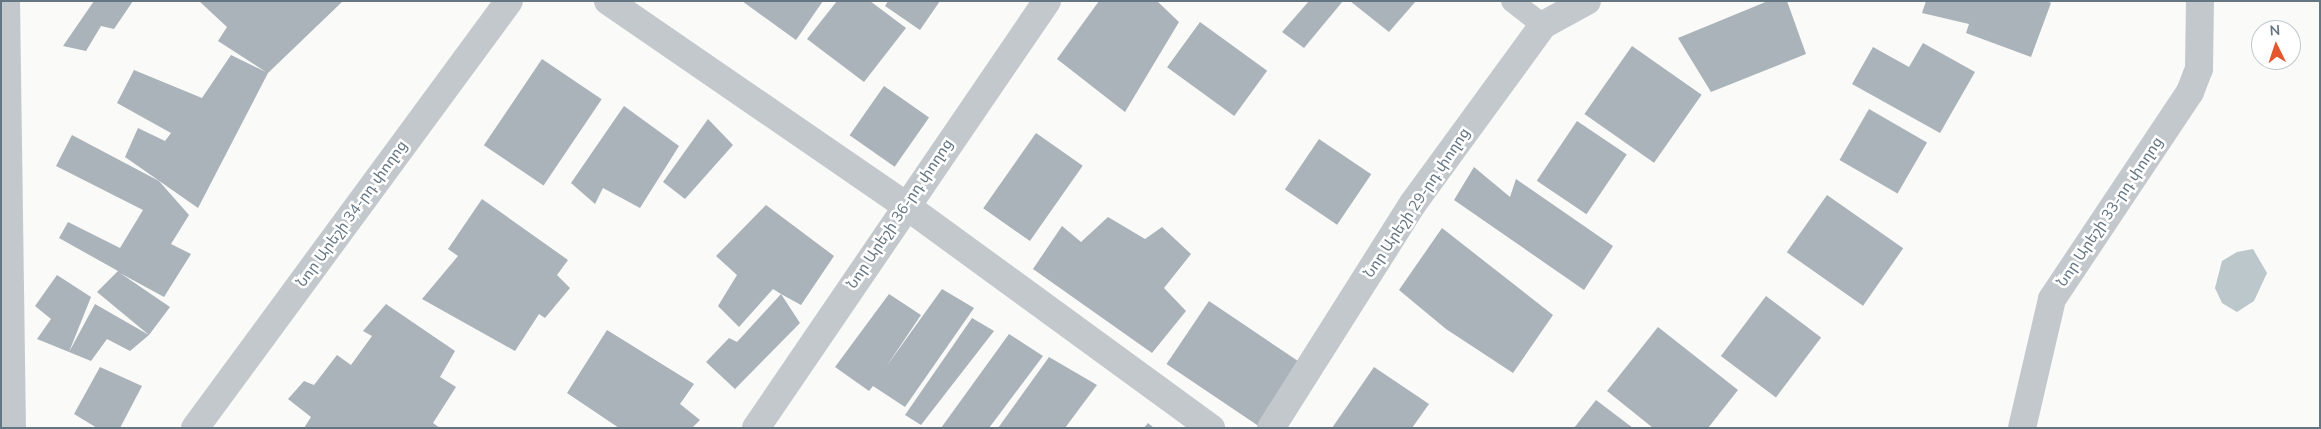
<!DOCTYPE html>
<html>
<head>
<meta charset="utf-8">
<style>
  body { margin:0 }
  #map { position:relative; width:2321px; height:429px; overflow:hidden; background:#fafaf8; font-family:"Nunito Sans","Noto Sans Armenian",sans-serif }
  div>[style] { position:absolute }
  .water>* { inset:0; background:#bbc7cb }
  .building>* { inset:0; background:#aab3b9; transform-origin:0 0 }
  .service>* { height:22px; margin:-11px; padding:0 11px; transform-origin:11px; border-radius:11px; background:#c3c8cc }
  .minor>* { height:28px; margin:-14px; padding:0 14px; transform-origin:14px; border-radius:14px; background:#c3c8cc }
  span { translate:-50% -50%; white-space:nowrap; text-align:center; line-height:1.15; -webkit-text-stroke:5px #fff; paint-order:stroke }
  .street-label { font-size:15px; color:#657683 }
  .frame { position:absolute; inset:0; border:2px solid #657683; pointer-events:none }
  .north { position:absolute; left:2251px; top:20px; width:50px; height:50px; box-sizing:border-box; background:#fff; border:1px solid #c1c8cd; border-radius:50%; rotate:356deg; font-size:14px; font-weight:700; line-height:20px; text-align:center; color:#657683 }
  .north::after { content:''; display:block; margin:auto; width:18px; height:22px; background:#e4572e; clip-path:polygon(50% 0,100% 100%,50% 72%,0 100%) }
</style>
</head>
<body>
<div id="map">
  <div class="water">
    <i style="clip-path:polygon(2253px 249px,2267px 273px,2254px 301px,2237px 312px,2222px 303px,2215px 288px,2222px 261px,2237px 252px)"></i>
  </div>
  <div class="building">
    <i style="clip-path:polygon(94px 1px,133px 1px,114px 29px,101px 26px,86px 51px,63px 46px)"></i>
    <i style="clip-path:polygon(199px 1px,343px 1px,268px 73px,198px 208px,125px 157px,138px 128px,165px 141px,171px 133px,117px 103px,134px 70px,202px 98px,231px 55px,266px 72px,218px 41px,227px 27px)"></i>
    <i style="clip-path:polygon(742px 1px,823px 1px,796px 40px)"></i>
    <i style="clip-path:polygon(837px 1px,870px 1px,906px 28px,864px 82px,807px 39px)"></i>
    <i style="clip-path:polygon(888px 1px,940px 1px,920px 30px,885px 6px)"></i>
    <i style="clip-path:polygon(1099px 1px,1157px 1px,1179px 22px,1125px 112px,1057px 59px)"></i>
    <i style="clip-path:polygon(1309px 1px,1343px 1px,1304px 48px,1282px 32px)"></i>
    <i style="clip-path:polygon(1350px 1px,1416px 1px,1389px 32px)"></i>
    <i style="clip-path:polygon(1768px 1px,1787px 1px,1806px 54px,1711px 92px,1678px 38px)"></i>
    <i style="clip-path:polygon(1926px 1px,2047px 1px,2051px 3px,2031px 57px,1966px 33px,1969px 24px,1922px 13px)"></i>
    <i style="left:1200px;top:22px;width:83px;height:56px;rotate:36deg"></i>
    <i style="clip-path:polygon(1923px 43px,1975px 72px,1940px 133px,1852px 84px,1873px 47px,1909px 67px)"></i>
    <i style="left:1632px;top:46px;width:85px;height:83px;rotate:35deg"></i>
    <i style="left:542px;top:59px;width:72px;height:104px;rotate:34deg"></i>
    <i style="left:884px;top:86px;width:55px;height:60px;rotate:35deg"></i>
    <i style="clip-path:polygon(624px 106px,679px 146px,640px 208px,603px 188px,595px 204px,571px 183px)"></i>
    <i style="left:1869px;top:109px;width:67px;height:59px;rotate:30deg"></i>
    <i style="clip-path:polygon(708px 119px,733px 145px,685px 199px,663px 182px)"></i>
    <i style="left:1577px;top:121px;width:60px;height:72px;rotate:34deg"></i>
    <i style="left:1036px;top:133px;width:57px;height:92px;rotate:35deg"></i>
    <i style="clip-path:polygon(72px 135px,159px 181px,189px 215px,171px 244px,191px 254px,164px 297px,120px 273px,170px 307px,149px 335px,130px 351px,107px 339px,91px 361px,69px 352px,37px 339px,51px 319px,35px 306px,57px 275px,91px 297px,69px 352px,95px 304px,149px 335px,97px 292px,118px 271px,59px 238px,68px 222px,120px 248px,143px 210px,56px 166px)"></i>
    <i style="left:1319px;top:139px;width:63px;height:61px;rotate:34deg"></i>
    <i style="clip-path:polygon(1474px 167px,1510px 197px,1516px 179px,1613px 246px,1584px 290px,1454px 200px)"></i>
    <i style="left:1827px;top:195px;width:93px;height:70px;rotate:35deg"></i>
    <i style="clip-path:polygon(482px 199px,568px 260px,557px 275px,570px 288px,545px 318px,539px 314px,515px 351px,422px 299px,458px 256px,448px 249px)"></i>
    <i style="clip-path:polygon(766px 205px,834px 256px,801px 305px,781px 294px,800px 323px,735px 389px,706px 362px,729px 338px,737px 342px,781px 294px,773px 289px,739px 327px,718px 306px,737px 275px,716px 256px)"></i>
    <i style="clip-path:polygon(1108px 217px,1145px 239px,1162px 227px,1191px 254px,1164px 288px,1186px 311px,1152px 353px,1033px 269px,1062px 226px,1081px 242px)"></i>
    <i style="clip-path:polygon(1442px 228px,1553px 315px,1513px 373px,1446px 329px,1399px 290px)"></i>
    <i style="clip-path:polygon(942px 289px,974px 308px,905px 407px,873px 386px,869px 391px,835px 367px,889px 294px,921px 315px,886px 367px)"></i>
    <i style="left:1766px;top:296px;width:69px;height:75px;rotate:37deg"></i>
    <i style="left:1209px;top:301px;width:111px;height:76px;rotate:34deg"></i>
    <i style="clip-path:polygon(386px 304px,455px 351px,440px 377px,456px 387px,433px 423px,440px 428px,304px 428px,311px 417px,288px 399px,304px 381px,314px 385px,337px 355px,351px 365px,372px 336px,363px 331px)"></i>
    <i style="clip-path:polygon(972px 318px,994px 331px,921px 425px,905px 415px)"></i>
    <i style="clip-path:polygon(1658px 327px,1738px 390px,1708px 428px,1653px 428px,1607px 391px)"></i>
    <i style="clip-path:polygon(607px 330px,694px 384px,680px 404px,700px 420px,692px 428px,619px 428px,567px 393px)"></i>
    <i style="clip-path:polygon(1009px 334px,1043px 356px,989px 428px,941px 428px)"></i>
    <i style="clip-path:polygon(1049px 357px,1097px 385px,1065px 428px,998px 428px)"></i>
    <i style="clip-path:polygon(100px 367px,142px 386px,120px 428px,97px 428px,74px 414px)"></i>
    <i style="clip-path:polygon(1374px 367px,1429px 404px,1412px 428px,1332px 428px)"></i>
    <i style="clip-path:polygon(1596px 400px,1633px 428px,1574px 428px)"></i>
    <i style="clip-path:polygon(1148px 423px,1154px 428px,1144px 428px)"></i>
  </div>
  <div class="service">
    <i style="left:1512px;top:1px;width:39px;rotate:38deg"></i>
  </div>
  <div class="minor">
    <i style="left:6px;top:1px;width:427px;rotate:89.2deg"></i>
    <i style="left:608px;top:1px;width:360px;rotate:34.5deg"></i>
    <i style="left:905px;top:205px;width:379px;rotate:36.1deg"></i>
    <i style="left:195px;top:428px;width:530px;rotate:-53.67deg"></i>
    <i style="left:756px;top:428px;width:517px;rotate:-55.73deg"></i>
    <i style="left:1271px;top:428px;width:267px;rotate:-57.7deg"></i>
    <i style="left:1414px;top:202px;width:219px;rotate:-53.9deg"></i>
    <i style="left:1543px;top:25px;width:50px;rotate:-28.6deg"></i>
    <i style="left:2022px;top:428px;width:132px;rotate:-76.9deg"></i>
    <i style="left:2052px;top:299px;width:249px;rotate:-56.3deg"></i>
    <i style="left:2190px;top:92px;width:25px;rotate:-69deg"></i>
    <i style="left:2199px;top:69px;width:68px;rotate:-89.2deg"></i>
  </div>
  <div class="street-label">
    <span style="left:1417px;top:203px;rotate:-56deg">Նոր Արեշի 29-րդ փողոց</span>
    <span style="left:2110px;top:212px;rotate:-56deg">Նոր Արեշի 33-րդ փողոց</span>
    <span style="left:352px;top:214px;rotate:-54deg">Նոր Արեշի 34-րդ փողոց</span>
    <span style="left:900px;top:214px;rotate:-56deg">Նոր Արեշի 36-րդ փողոց</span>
  </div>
  <div class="frame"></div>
  <div class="north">N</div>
</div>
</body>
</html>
